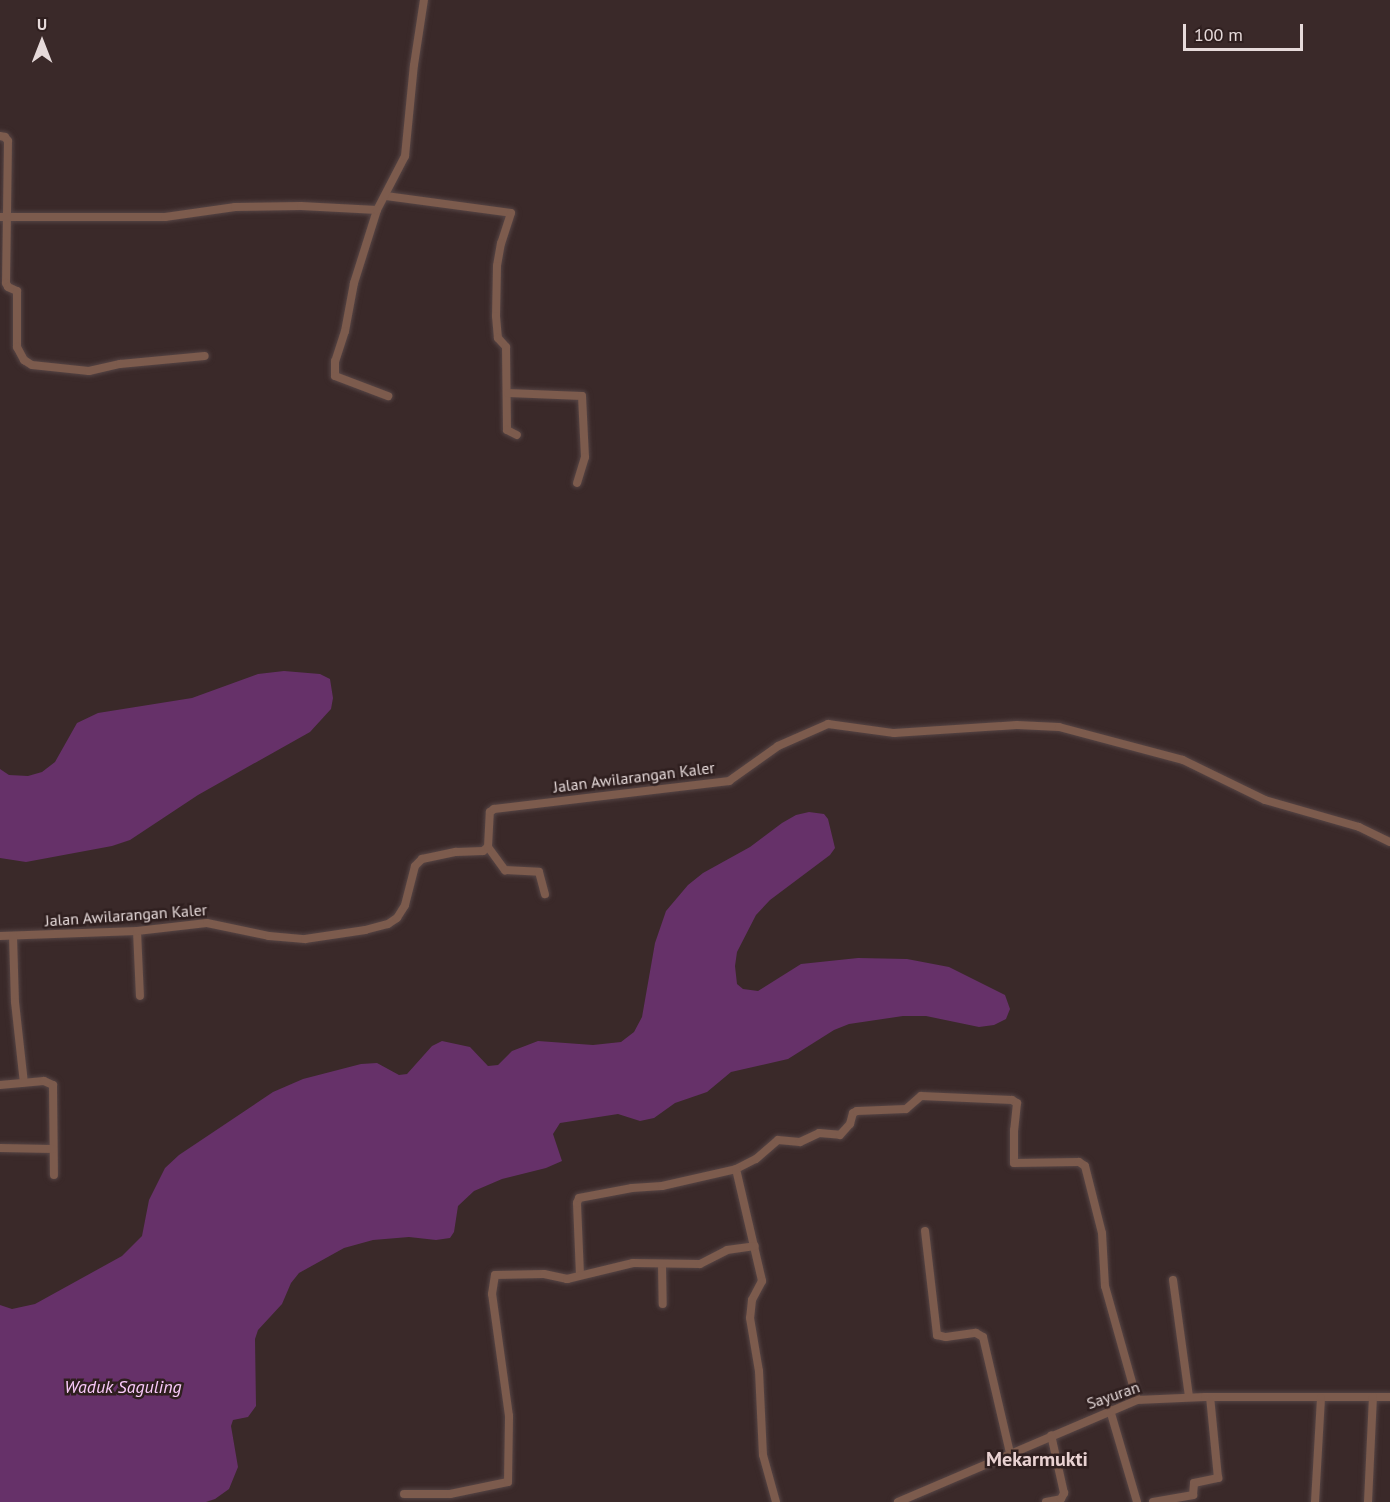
<!DOCTYPE html>
<html>
<head>
<meta charset="utf-8">
<style>
  body { margin:0 }
  #map { position:relative; width:1390px; height:1502px; overflow:hidden; background:#3a2929; font-family:"PT Sans",sans-serif }
  div>[style] { position:absolute }
  .water>* { inset:0; background:#663169 }
  .roads { filter:drop-shadow(0 0 2px #564545) drop-shadow(0 0 2px #564545) }
  .minor>* { height:8px; margin:-4px; padding:0 4px; transform-origin:4px; border-radius:4px; background:#7c5b4d }
  span { translate:-50% -50%; white-space:nowrap; text-align:center; line-height:1.15; -webkit-text-stroke:5px #2f1f1f; paint-order:stroke }
  .street-label { font-size:16px; color:#e6dada }
  .water-label { font-size:18px; color:#facafa; font-style:italic }
  .quarter-label { font-size:20px; color:#e9d2d2; font-weight:700 }
  .north { position:absolute; left:12px; top:12px; width:60px; height:60px; -webkit-text-stroke:4px #2f1f1f; paint-order:stroke; rotate:0deg; font-size:16px; font-weight:700; line-height:24px; text-align:center; color:#e6dada }
  .north::after { content:''; display:block; margin:auto; width:21px; height:27px; background:#e6dada; clip-path:polygon(50% 0,100% 100%,50% 72%,0 100%) }
  .scale { position:absolute; left:1183px; top:24px; width:120px; height:27px; box-sizing:border-box; border:3px solid #e6dada; border-top:0; padding-left:8px; font-size:18px; line-height:21px; white-space:nowrap; color:#e6dada; -webkit-text-stroke:4px #2f1f1f; paint-order:stroke }
</style>
</head>
<body>
<div id="map">
  <div class="water">
    <i style="clip-path:polygon(284px 671px,320px 674px,330px 679px,333px 698px,331px 709px,310px 732px,198px 795px,130px 840px,112px 846px,26px 862px,0 858px,0 769px,9px 775px,28px 776px,42px 772px,55px 762px,77px 723px,98px 713px,192px 698px,258px 674px)"></i>
    <i style="clip-path:polygon(809px 812px,824px 814px,828px 819px,835px 848px,830px 855px,770px 900px,756px 915px,737px 952px,735px 966px,737px 984px,743px 989px,758px 991px,801px 964px,858px 958px,907px 959px,949px 967px,1005px 995px,1010px 1009px,1006px 1019px,994px 1025px,979px 1027px,926px 1016px,903px 1016px,849px 1024px,834px 1030px,788px 1059px,731px 1072px,707px 1092px,675px 1103px,654px 1118px,640px 1121px,618px 1114px,560px 1123px,553px 1134px,562px 1161px,546px 1168px,502px 1179px,474px 1191px,458px 1206px,454px 1232px,450px 1238px,436px 1240px,409px 1237px,373px 1240px,344px 1248px,299px 1273px,291px 1283px,282px 1304px,258px 1330px,255px 1339px,256px 1406px,248px 1417px,233px 1420px,231px 1426px,238px 1467px,229px 1489px,215px 1499px,206px 1502px,0 1502px,0 1305px,12px 1309px,35px 1304px,122px 1256px,142px 1236px,149px 1200px,165px 1168px,179px 1155px,273px 1092px,303px 1079px,361px 1064px,377px 1063px,399px 1075px,407px 1074px,432px 1046px,442px 1041px,470px 1047px,488px 1066px,498px 1065px,512px 1051px,538px 1041px,593px 1045px,621px 1042px,634px 1032px,642px 1017px,655px 943px,666px 911px,688px 885px,703px 873px,750px 847px,782px 823px,796px 815px)"></i>
  </div>
  <div class="roads">
    <div class="minor">
      <i style="left:0;top:136px;width:5px;rotate:11deg"></i>
      <i style="left:5px;top:137px;width:5px;rotate:53deg"></i>
      <i style="left:8px;top:141px;width:142px;rotate:90.8deg"></i>
      <i style="left:6px;top:283px;width:4px;rotate:63deg"></i>
      <i style="left:8px;top:287px;width:10px;rotate:24deg"></i>
      <i style="left:17px;top:291px;width:56px;rotate:90deg"></i>
      <i style="left:17px;top:347px;width:15px;rotate:62deg"></i>
      <i style="left:24px;top:360px;width:9px;rotate:32deg"></i>
      <i style="left:32px;top:365px;width:57px;rotate:6deg"></i>
      <i style="left:89px;top:371px;width:32px;rotate:-13deg"></i>
      <i style="left:120px;top:364px;width:85px;rotate:-5.4deg"></i>
      <i style="left:386px;top:196px;width:126px;rotate:7.7deg"></i>
      <i style="left:511px;top:213px;width:32px;rotate:108deg"></i>
      <i style="left:501px;top:243px;width:23px;rotate:100deg"></i>
      <i style="left:497px;top:266px;width:50px;rotate:91.1deg"></i>
      <i style="left:496px;top:316px;width:22px;rotate:85deg"></i>
      <i style="left:498px;top:338px;width:12px;rotate:48deg"></i>
      <i style="left:506px;top:347px;width:83px;rotate:89.3deg"></i>
      <i style="left:507px;top:430px;width:11px;rotate:27deg"></i>
      <i style="left:377px;top:210px;width:77px;rotate:107.5deg"></i>
      <i style="left:354px;top:283px;width:49px;rotate:100.6deg"></i>
      <i style="left:345px;top:331px;width:32px;rotate:108deg"></i>
      <i style="left:335px;top:361px;width:15px;rotate:90deg"></i>
      <i style="left:335px;top:376px;width:57px;rotate:20.7deg"></i>
      <i style="left:0;top:217px;width:165px"></i>
      <i style="left:165px;top:217px;width:71px;rotate:-8.1deg"></i>
      <i style="left:235px;top:207px;width:66px;rotate:-0.9deg"></i>
      <i style="left:301px;top:206px;width:76px;rotate:3deg"></i>
      <i style="left:377px;top:210px;width:61px;rotate:-62.6deg"></i>
      <i style="left:405px;top:156px;width:91px;rotate:-84.4deg"></i>
      <i style="left:414px;top:65px;width:66px;rotate:-81.3deg"></i>
      <i style="left:508px;top:393px;width:74px;rotate:2.3deg"></i>
      <i style="left:582px;top:396px;width:61px;rotate:87.2deg"></i>
      <i style="left:585px;top:457px;width:27px;rotate:107deg"></i>
      <i style="left:488px;top:847px;width:29px;rotate:54deg"></i>
      <i style="left:505px;top:870px;width:34px;rotate:3deg"></i>
      <i style="left:539px;top:872px;width:23px;rotate:75deg"></i>
      <i style="left:137px;top:931px;width:65px;rotate:87.4deg"></i>
      <i style="left:0;top:936px;width:137px;rotate:-2.1deg"></i>
      <i style="left:137px;top:931px;width:70px;rotate:-6.5deg"></i>
      <i style="left:207px;top:923px;width:63px;rotate:11.8deg"></i>
      <i style="left:269px;top:936px;width:36px;rotate:5deg"></i>
      <i style="left:305px;top:939px;width:61px;rotate:-8.5deg"></i>
      <i style="left:365px;top:930px;width:24px;rotate:-15deg"></i>
      <i style="left:388px;top:924px;width:11px;rotate:-34deg"></i>
      <i style="left:397px;top:918px;width:15px;rotate:-58deg"></i>
      <i style="left:405px;top:905px;width:40px;rotate:-75.6deg"></i>
      <i style="left:415px;top:866px;width:10px;rotate:-45deg"></i>
      <i style="left:422px;top:859px;width:35px;rotate:-12deg"></i>
      <i style="left:456px;top:852px;width:27px;rotate:-2deg"></i>
      <i style="left:483px;top:851px;width:6px;rotate:-39deg"></i>
      <i style="left:488px;top:847px;width:35px;rotate:-87deg"></i>
      <i style="left:490px;top:812px;width:5px;rotate:-37deg"></i>
      <i style="left:494px;top:809px;width:237px;rotate:-6.8deg"></i>
      <i style="left:729px;top:781px;width:60px;rotate:-35.5deg"></i>
      <i style="left:778px;top:746px;width:55px;rotate:-23.7deg"></i>
      <i style="left:828px;top:724px;width:67px;rotate:7.8deg"></i>
      <i style="left:894px;top:733px;width:123px;rotate:-3.7deg"></i>
      <i style="left:1017px;top:725px;width:42px;rotate:2.7deg"></i>
      <i style="left:1059px;top:727px;width:128px;rotate:14.9deg"></i>
      <i style="left:1183px;top:760px;width:91px;rotate:26deg"></i>
      <i style="left:1265px;top:800px;width:98px;rotate:16deg"></i>
      <i style="left:1359px;top:827px;width:34px;rotate:26deg"></i>
      <i style="left:13px;top:936px;width:66px;rotate:88.3deg"></i>
      <i style="left:15px;top:1002px;width:81px;rotate:83.7deg"></i>
      <i style="left:0;top:1085px;width:44px;rotate:-5.2deg"></i>
      <i style="left:44px;top:1081px;width:10px;rotate:24deg"></i>
      <i style="left:53px;top:1085px;width:90px;rotate:89.4deg"></i>
      <i style="left:0;top:1148px;width:53px;rotate:1.1deg"></i>
      <i style="left:736px;top:1169px;width:22px;rotate:-27deg"></i>
      <i style="left:756px;top:1159px;width:29px;rotate:-41deg"></i>
      <i style="left:778px;top:1140px;width:22px;rotate:5deg"></i>
      <i style="left:800px;top:1142px;width:21px;rotate:-25deg"></i>
      <i style="left:819px;top:1133px;width:21px;rotate:5deg"></i>
      <i style="left:840px;top:1135px;width:15px;rotate:-48deg"></i>
      <i style="left:850px;top:1124px;width:11px;rotate:-75deg"></i>
      <i style="left:853px;top:1113px;width:4px;rotate:-27deg"></i>
      <i style="left:857px;top:1111px;width:49px;rotate:-2.3deg"></i>
      <i style="left:906px;top:1109px;width:20px;rotate:-41deg"></i>
      <i style="left:921px;top:1096px;width:91px;rotate:2.5deg"></i>
      <i style="left:1012px;top:1100px;width:6px;rotate:31deg"></i>
      <i style="left:1017px;top:1103px;width:27px;rotate:96deg"></i>
      <i style="left:1014px;top:1130px;width:33px;rotate:90deg"></i>
      <i style="left:1014px;top:1163px;width:65px;rotate:-0.9deg"></i>
      <i style="left:1079px;top:1162px;width:7px;rotate:34deg"></i>
      <i style="left:1085px;top:1166px;width:69px;rotate:75.8deg"></i>
      <i style="left:1102px;top:1233px;width:53px;rotate:86.8deg"></i>
      <i style="left:1105px;top:1286px;width:118px;rotate:74.3deg"></i>
      <i style="left:925px;top:1231px;width:105px;rotate:83.4deg"></i>
      <i style="left:937px;top:1335px;width:9px;rotate:13deg"></i>
      <i style="left:946px;top:1337px;width:30px;rotate:-8deg"></i>
      <i style="left:976px;top:1333px;width:8px;rotate:30deg"></i>
      <i style="left:983px;top:1337px;width:119px;rotate:76.9deg"></i>
      <i style="left:662px;top:1265px;width:39px;rotate:89deg"></i>
      <i style="left:580px;top:1275px;width:72px;rotate:-92.4deg"></i>
      <i style="left:577px;top:1203px;width:5px;rotate:-68deg"></i>
      <i style="left:579px;top:1198px;width:54px;rotate:-10.7deg"></i>
      <i style="left:632px;top:1188px;width:30px;rotate:-4deg"></i>
      <i style="left:662px;top:1186px;width:76px;rotate:-12.9deg"></i>
      <i style="left:736px;top:1169px;width:115px;rotate:76.9deg"></i>
      <i style="left:762px;top:1281px;width:21px;rotate:118deg"></i>
      <i style="left:752px;top:1300px;width:18px;rotate:96deg"></i>
      <i style="left:750px;top:1318px;width:54px;rotate:80.4deg"></i>
      <i style="left:759px;top:1371px;width:84px;rotate:87.3deg"></i>
      <i style="left:763px;top:1455px;width:49px;rotate:74.5deg"></i>
      <i style="left:1173px;top:1280px;width:118px;rotate:82.2deg"></i>
      <i style="left:1110px;top:1410px;width:96px;rotate:73.6deg"></i>
      <i style="left:404px;top:1494px;width:46px"></i>
      <i style="left:450px;top:1494px;width:59px;rotate:-11.7deg"></i>
      <i style="left:508px;top:1482px;width:66px;rotate:-89.1deg"></i>
      <i style="left:509px;top:1416px;width:123px;rotate:-97.9deg"></i>
      <i style="left:492px;top:1294px;width:19px;rotate:-81deg"></i>
      <i style="left:495px;top:1275px;width:49px;rotate:-1.2deg"></i>
      <i style="left:544px;top:1274px;width:24px;rotate:12deg"></i>
      <i style="left:567px;top:1279px;width:68px;rotate:-13.6deg"></i>
      <i style="left:633px;top:1263px;width:67px;rotate:0.9deg"></i>
      <i style="left:700px;top:1264px;width:30px;rotate:-27deg"></i>
      <i style="left:727px;top:1250px;width:28px;rotate:-8deg"></i>
      <i style="left:898px;top:1502px;width:260px;rotate:-23.1deg"></i>
      <i style="left:1137px;top:1400px;width:68px;rotate:-2.5deg"></i>
      <i style="left:1205px;top:1397px;width:185px"></i>
      <i style="left:1046px;top:1502px;width:15px;rotate:-11deg"></i>
      <i style="left:1061px;top:1499px;width:7px;rotate:-63deg"></i>
      <i style="left:1064px;top:1493px;width:59px;rotate:-102.6deg"></i>
      <i style="left:1153px;top:1502px;width:41px;rotate:-9.9deg"></i>
      <i style="left:1193px;top:1495px;width:12px;rotate:-85deg"></i>
      <i style="left:1194px;top:1483px;width:25px;rotate:-12deg"></i>
      <i style="left:1218px;top:1478px;width:81px;rotate:-95.6deg"></i>
      <i style="left:1315px;top:1502px;width:104px;rotate:-86.7deg"></i>
      <i style="left:1368px;top:1502px;width:105px;rotate:-87.3deg"></i>
    </div>
  </div>
  <div class="street-label">
    <span style="left:634px;top:777px;rotate:-7deg">Jalan Awilarangan Kaler</span>
    <span style="left:126px;top:915px;rotate:-4deg">Jalan Awilarangan Kaler</span>
    <span style="left:1113px;top:1395px;rotate:-19deg">Sayuran</span>
  </div>
  <div class="water-label">
    <span style="left:123px;top:1387px">Waduk Saguling</span>
  </div>
  <div class="quarter-label">
    <span style="left:1037px;top:1459px">Mekarmukti</span>
  </div>
  <div class="north">U</div>
  <div class="scale">100 m</div>
</div>
</body>
</html>
